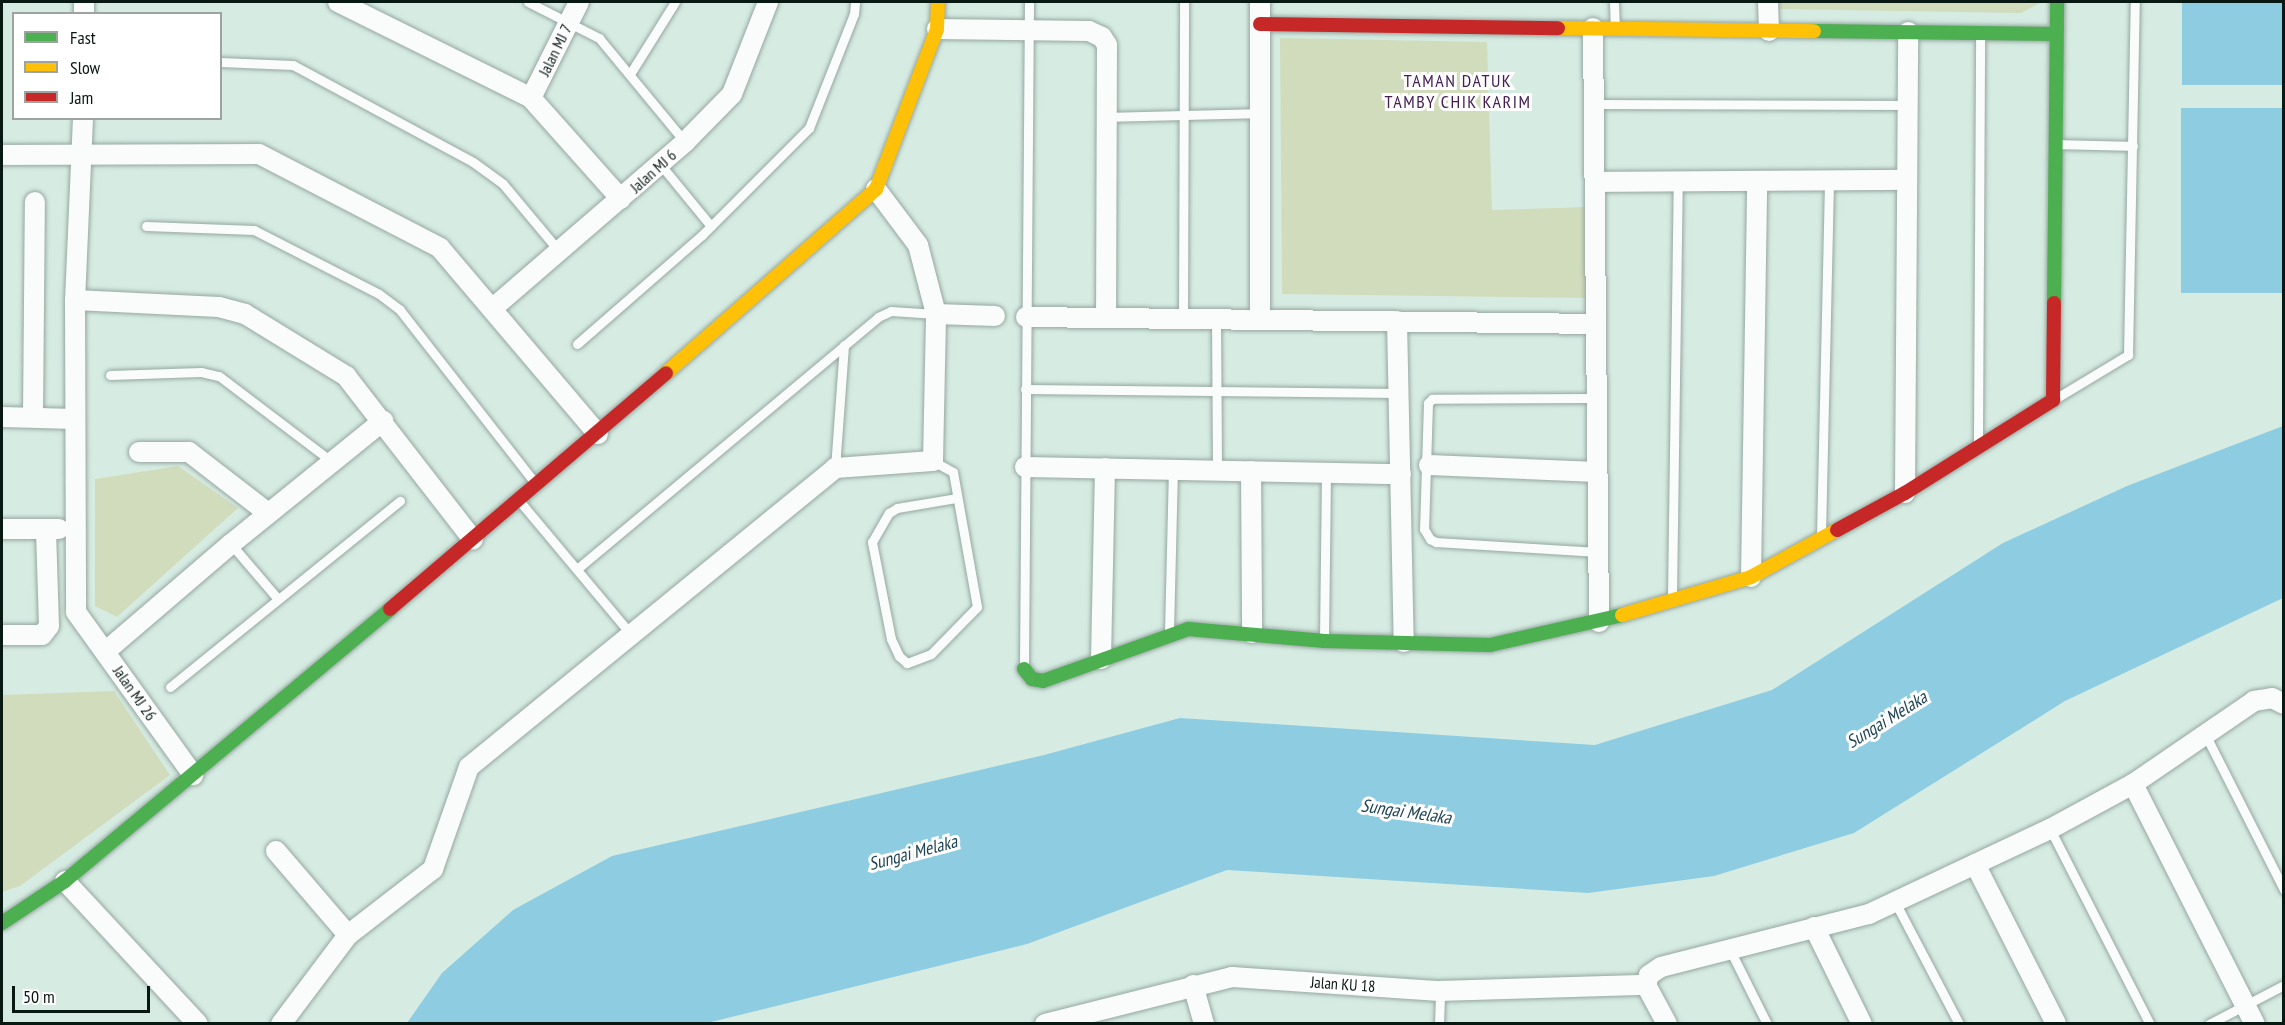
<!DOCTYPE html>
<html>
<head>
<meta charset="utf-8">
<style>
  body { margin:0 }
  #map { position:relative; width:2285px; height:1025px; overflow:hidden; background:#d6ece3; font-family:"PT Sans Narrow",sans-serif }
  div>[style] { position:absolute }
  .green>* { inset:0; background:#d1dcbc }
  .water>* { inset:0; background:#8dcce1; transform-origin:0 0 }
  .roads { filter:drop-shadow(0 0 2px #96a7a0) drop-shadow(0 0 2px #96a7a0) }
  .lane>* { height:9px; margin:-4.5px; padding:0 4.5px; transform-origin:4.5px; border-radius:4.5px; background:#f9fcfb }
  .street>* { height:20px; margin:-10px; padding:0 10px; transform-origin:10px; border-radius:10px; background:#f9fcfb }
  .fast>* { height:14px; margin:-7px; padding:0 7px; transform-origin:7px; border-radius:7px; background:#4caf50 }
  .slow>* { height:14px; margin:-7px; padding:0 7px; transform-origin:7px; border-radius:7px; background:#ffc107 }
  .jam>* { height:14px; margin:-7px; padding:0 7px; transform-origin:7px; border-radius:7px; background:#c62828 }
  span { translate:-50% -50%; white-space:nowrap; text-align:center; line-height:1.15; -webkit-text-stroke:6px #fff; paint-order:stroke }
  .street-label { font-size:16px; color:#081812 }
  .neighbourhood-label { font-size:18px; color:#441d53; letter-spacing:1.5px }
  .water-label { font-size:18px; color:#1f4453; font-style:italic }
  .frame { position:absolute; inset:0; border:3px solid #081812; pointer-events:none }
  .legend { position:absolute; left:12px; top:12px; width:210px; height:108px; box-sizing:border-box; background:#fff; border:2px solid #9ca3a0; margin:0; padding:8px 10px; list-style:none; font-size:18px; color:#081812 }
  .legend li { display:flex; align-items:center; gap:12px; height:30px }
  .legend b { width:30px; border:2px solid #9ca3a0 }
  .scale { position:absolute; left:12px; top:986px; width:138px; height:27px; box-sizing:border-box; border:3px solid #081812; border-top:0; padding-left:8px; font-size:18px; line-height:21px; white-space:nowrap; color:#081812; -webkit-text-stroke:4px #fff; paint-order:stroke }
</style>
</head>
<body>
<div id="map">
  <div class="green">
    <i style="clip-path:polygon(1780px 2px,2042px 2px,2021px 13px,1779px 9px)"></i>
    <i style="clip-path:polygon(1280px 38px,1487px 42px,1492px 210px,1587px 207px,1586px 298px,1282px 294px)"></i>
    <i style="clip-path:polygon(178px 466px,238px 508px,117px 617px,95px 606px,95px 479px)"></i>
    <i style="clip-path:polygon(114px 691px,170px 775px,20px 886px,2px 892px,2px 695px)"></i>
  </div>
  <div class="water">
    <i style="left:2182px;top:2px;width:101px;height:83px"></i>
    <i style="left:2283px;top:108px;width:185px;height:102px;rotate:90deg"></i>
    <i style="clip-path:polygon(2283px 426px,2283px 598px,2065px 701px,1854px 833px,1714px 876px,1588px 893px,1227px 870px,1027px 944px,707px 1023px,407px 1023px,442px 973px,513px 910px,612px 856px,1044px 755px,1180px 718px,1595px 745px,1772px 690px,2003px 543px,2127px 486px)"></i>
  </div>
  <div class="roads">
    <div class="lane">
      <i style="left:528px;top:2px;width:80px;rotate:26.9deg"></i>
      <i style="left:599px;top:38px;width:135px;rotate:50.4deg"></i>
      <i style="left:1614px;top:2px;width:24px;rotate:88deg"></i>
      <i style="left:220px;top:62px;width:73px;rotate:2.4deg"></i>
      <i style="left:293px;top:65px;width:204px;rotate:28.3deg"></i>
      <i style="left:473px;top:162px;width:37px;rotate:36deg"></i>
      <i style="left:503px;top:184px;width:87px;rotate:50.1deg"></i>
      <i style="left:630px;top:74px;width:85px;rotate:-58deg"></i>
      <i style="left:1594px;top:104px;width:314px;rotate:0.2deg"></i>
      <i style="left:1108px;top:117px;width:152px;rotate:-1.5deg"></i>
      <i style="left:2057px;top:144px;width:76px;rotate:1.5deg"></i>
      <i style="left:660px;top:164px;width:80px;rotate:50.6deg"></i>
      <i style="left:146px;top:226px;width:108px;rotate:2.1deg"></i>
      <i style="left:254px;top:230px;width:140px;rotate:27.1deg"></i>
      <i style="left:379px;top:294px;width:26px;rotate:37deg"></i>
      <i style="left:400px;top:310px;width:221px;rotate:52deg"></i>
      <i style="left:1183px;top:319px;width:317px;rotate:-89.8deg"></i>
      <i style="left:1216px;top:319px;width:151px;rotate:89.6deg"></i>
      <i style="left:577px;top:344px;width:166px;rotate:-41.1deg"></i>
      <i style="left:702px;top:235px;width:151px;rotate:-45deg"></i>
      <i style="left:809px;top:128px;width:123px;rotate:-68.5deg"></i>
      <i style="left:854px;top:14px;width:12px;rotate:-85deg"></i>
      <i style="left:110px;top:375px;width:91px;rotate:-1.9deg"></i>
      <i style="left:201px;top:372px;width:18px;rotate:13deg"></i>
      <i style="left:219px;top:376px;width:141px;rotate:37.2deg"></i>
      <i style="left:1025px;top:389px;width:374px;rotate:0.6deg"></i>
      <i style="left:2058px;top:397px;width:82px;rotate:-31deg"></i>
      <i style="left:2128px;top:355px;width:353px;rotate:-88.9deg"></i>
      <i style="left:1596px;top:398px;width:164px;rotate:179.7deg"></i>
      <i style="left:1432px;top:399px;width:6px;rotate:135deg"></i>
      <i style="left:1428px;top:403px;width:126px;rotate:91.8deg"></i>
      <i style="left:1424px;top:529px;width:12px;rotate:59deg"></i>
      <i style="left:1430px;top:539px;width:7px;rotate:27deg"></i>
      <i style="left:1436px;top:542px;width:162px;rotate:3.5deg"></i>
      <i style="left:1978px;top:441px;width:406px;rotate:-89.7deg"></i>
      <i style="left:933px;top:461px;width:23px;rotate:29deg"></i>
      <i style="left:953px;top:472px;width:137px;rotate:79.9deg"></i>
      <i style="left:977px;top:607px;width:66px;rotate:134.4deg"></i>
      <i style="left:931px;top:654px;width:26px;rotate:159deg"></i>
      <i style="left:907px;top:663px;width:11px;rotate:-139deg"></i>
      <i style="left:899px;top:656px;width:19px;rotate:-115deg"></i>
      <i style="left:891px;top:639px;width:99px;rotate:-101.1deg"></i>
      <i style="left:872px;top:542px;width:34px;rotate:-60deg"></i>
      <i style="left:889px;top:513px;width:9px;rotate:-32deg"></i>
      <i style="left:897px;top:508px;width:61px;rotate:-9.5deg"></i>
      <i style="left:835px;top:468px;width:123px;rotate:-85.8deg"></i>
      <i style="left:522px;top:504px;width:168px;rotate:50.1deg"></i>
      <i style="left:1821px;top:535px;width:355px;rotate:-88.7deg"></i>
      <i style="left:231px;top:544px;width:72px;rotate:49.5deg"></i>
      <i style="left:577px;top:569px;width:393px;rotate:-39.9deg"></i>
      <i style="left:878px;top:317px;width:14px;rotate:-25deg"></i>
      <i style="left:891px;top:311px;width:45px;rotate:3.8deg"></i>
      <i style="left:1672px;top:596px;width:414px;rotate:-89.2deg"></i>
      <i style="left:1169px;top:632px;width:163px;rotate:-88.6deg"></i>
      <i style="left:1324px;top:638px;width:166px;rotate:-89.3deg"></i>
      <i style="left:1024px;top:667px;width:665px;rotate:-89.57deg"></i>
      <i style="left:170px;top:687px;width:296px;rotate:-39deg"></i>
      <i style="left:2205px;top:734px;width:175px;rotate:63.1deg"></i>
      <i style="left:2050px;top:829px;width:219px;rotate:62.9deg"></i>
      <i style="left:1895px;top:902px;width:138px;rotate:62.3deg"></i>
      <i style="left:1730px;top:950px;width:83px;rotate:63.4deg"></i>
      <i style="left:1439px;top:1024px;width:33px;rotate:-88deg"></i>
      <i style="left:2209px;top:1024px;width:85px;rotate:-27.5deg"></i>
    </div>
    <div class="street">
      <i style="left:84px;top:2px;width:12px;rotate:90deg"></i>
      <i style="left:338px;top:2px;width:216px;rotate:26.4deg"></i>
      <i style="left:531px;top:98px;width:135px;rotate:48.3deg"></i>
      <i style="left:1768px;top:2px;width:29px;rotate:88deg"></i>
      <i style="left:1593px;top:28px;width:594px;rotate:89.42deg"></i>
      <i style="left:937px;top:29px;width:152px;rotate:0.8deg"></i>
      <i style="left:1089px;top:31px;width:14px;rotate:25deg"></i>
      <i style="left:1102px;top:37px;width:9px;rotate:58deg"></i>
      <i style="left:1107px;top:45px;width:273px;rotate:90.2deg"></i>
      <i style="left:531px;top:98px;width:107px;rotate:-63.4deg"></i>
      <i style="left:83px;top:118px;width:182px;rotate:92.5deg"></i>
      <i style="left:75px;top:300px;width:312px;rotate:89.8deg"></i>
      <i style="left:76px;top:612px;width:201px;rotate:54.3deg"></i>
      <i style="left:2px;top:155px;width:257px;rotate:-0.2deg"></i>
      <i style="left:259px;top:154px;width:204px;rotate:27.4deg"></i>
      <i style="left:440px;top:248px;width:244px;rotate:49.7deg"></i>
      <i style="left:1595px;top:182px;width:312px;rotate:-0.4deg"></i>
      <i style="left:75px;top:300px;width:144px;rotate:2.8deg"></i>
      <i style="left:219px;top:307px;width:27px;rotate:15deg"></i>
      <i style="left:245px;top:314px;width:119px;rotate:31.5deg"></i>
      <i style="left:346px;top:376px;width:207px;rotate:52.2deg"></i>
      <i style="left:493px;top:308px;width:254px;rotate:-40.8deg"></i>
      <i style="left:685px;top:142px;width:67px;rotate:-45.6deg"></i>
      <i style="left:732px;top:94px;width:99px;rotate:-68.6deg"></i>
      <i style="left:936px;top:314px;width:59px;rotate:1.9deg"></i>
      <i style="left:1026px;top:317px;width:570px;rotate:0.7deg"></i>
      <i style="left:1260px;top:320px;width:318px;rotate:-90deg"></i>
      <i style="left:1397px;top:321px;width:321px;rotate:88.8deg"></i>
      <i style="left:2px;top:417px;width:73px;rotate:1.6deg"></i>
      <i style="left:33px;top:417px;width:215px;rotate:-89.5deg"></i>
      <i style="left:139px;top:452px;width:50px"></i>
      <i style="left:189px;top:452px;width:100px;rotate:37.7deg"></i>
      <i style="left:1429px;top:465px;width:168px;rotate:2.4deg"></i>
      <i style="left:1025px;top:467px;width:376px;rotate:1.1deg"></i>
      <i style="left:1251px;top:471px;width:162px;rotate:89.6deg"></i>
      <i style="left:1905px;top:493px;width:461px;rotate:-89.6deg"></i>
      <i style="left:2px;top:529px;width:57px"></i>
      <i style="left:1751px;top:577px;width:396px;rotate:-89.1deg"></i>
      <i style="left:2px;top:635px;width:40px"></i>
      <i style="left:42px;top:635px;width:11px;rotate:-52deg"></i>
      <i style="left:49px;top:626px;width:97px;rotate:-91.8deg"></i>
      <i style="left:106px;top:651px;width:165px;rotate:-40.6deg"></i>
      <i style="left:231px;top:544px;width:196px;rotate:-39deg"></i>
      <i style="left:1101px;top:659px;width:191px;rotate:-88.8deg"></i>
      <i style="left:2133px;top:784px;width:269px;rotate:63.1deg"></i>
      <i style="left:276px;top:851px;width:111px;rotate:49.4deg"></i>
      <i style="left:1975px;top:864px;width:179px;rotate:63.1deg"></i>
      <i style="left:65px;top:881px;width:195px;rotate:47.1deg"></i>
      <i style="left:1814px;top:927px;width:108px;rotate:63.7deg"></i>
      <i style="left:1193px;top:985px;width:41px;rotate:74.2deg"></i>
      <i style="left:1646px;top:985px;width:10px;rotate:-73deg"></i>
      <i style="left:1649px;top:975px;width:14px;rotate:-34deg"></i>
      <i style="left:1661px;top:967px;width:215px;rotate:-14.3deg"></i>
      <i style="left:1869px;top:914px;width:200px;rotate:-25.2deg"></i>
      <i style="left:2050px;top:829px;width:94px;rotate:-28.5deg"></i>
      <i style="left:2133px;top:784px;width:147px;rotate:-34.4deg"></i>
      <i style="left:2254px;top:701px;width:18px;rotate:-9deg"></i>
      <i style="left:2272px;top:698px;width:13px;rotate:27deg"></i>
      <i style="left:1646px;top:985px;width:44px;rotate:61.7deg"></i>
      <i style="left:281px;top:1024px;width:111px;rotate:-53deg"></i>
      <i style="left:348px;top:935px;width:108px;rotate:-37.8deg"></i>
      <i style="left:433px;top:869px;width:108px;rotate:-70.6deg"></i>
      <i style="left:469px;top:767px;width:473px;rotate:-39.2deg"></i>
      <i style="left:835px;top:468px;width:98px;rotate:-4.1deg"></i>
      <i style="left:933px;top:461px;width:147px;rotate:-88.8deg"></i>
      <i style="left:936px;top:314px;width:71px;rotate:-104.6deg"></i>
      <i style="left:918px;top:245px;width:70px;rotate:-126.9deg"></i>
      <i style="left:1045px;top:1024px;width:193px;rotate:-14.1deg"></i>
      <i style="left:1232px;top:977px;width:208px;rotate:3.9deg"></i>
      <i style="left:1440px;top:991px;width:206px;rotate:-1.7deg"></i>
    </div>
    <div class="fast">
      <i style="left:1814px;top:31px;width:242px;rotate:0.7deg"></i>
      <i style="left:2054px;top:303px;width:301px;rotate:-89.4deg"></i>
      <i style="left:1024px;top:669px;width:13px;rotate:51deg"></i>
      <i style="left:1032px;top:679px;width:11px;rotate:10deg"></i>
      <i style="left:1043px;top:681px;width:154px;rotate:-19.7deg"></i>
      <i style="left:1188px;top:629px;width:137px;rotate:5deg"></i>
      <i style="left:1324px;top:641px;width:166px;rotate:1.4deg"></i>
      <i style="left:1490px;top:645px;width:135px;rotate:-12.8deg"></i>
      <i style="left:2px;top:923px;width:76px;rotate:-33.7deg"></i>
      <i style="left:65px;top:881px;width:424px;rotate:-39.9deg"></i>
    </div>
    <div class="slow">
      <i style="left:1558px;top:28px;width:256px;rotate:0.7deg"></i>
      <i style="left:666px;top:373px;width:279px;rotate:-41.2deg"></i>
      <i style="left:876px;top:189px;width:171px;rotate:-69.1deg"></i>
      <i style="left:937px;top:29px;width:27px;rotate:-88deg"></i>
      <i style="left:1622px;top:615px;width:134px;rotate:-16.4deg"></i>
      <i style="left:1751px;top:577px;width:98px;rotate:-28.7deg"></i>
    </div>
    <div class="jam">
      <i style="left:1260px;top:24px;width:298px;rotate:0.8deg"></i>
      <i style="left:1837px;top:530px;width:77px;rotate:-28.6deg"></i>
      <i style="left:1905px;top:493px;width:175px;rotate:-32.1deg"></i>
      <i style="left:2053px;top:400px;width:97px;rotate:-89.4deg"></i>
      <i style="left:390px;top:609px;width:363px;rotate:-40.5deg"></i>
    </div>
  </div>
  <div class="street-label">
    <span style="left:555px;top:50px;rotate:-64deg">Jalan MJ 7</span>
    <span style="left:653px;top:171px;rotate:-42deg">Jalan MJ 6</span>
    <span style="left:135px;top:693px;rotate:55deg">Jalan MJ 26</span>
    <span style="left:1343px;top:984px;rotate:4deg">Jalan KU 18</span>
  </div>
  <div class="neighbourhood-label">
    <span style="left:1458px;top:92px">TAMAN DATUK<br>TAMBY CHIK KARIM</span>
  </div>
  <div class="water-label">
    <span style="left:1887px;top:720px;rotate:-32deg">Sungai Melaka</span>
    <span style="left:1406px;top:812px;rotate:8deg">Sungai Melaka</span>
    <span style="left:913px;top:853px;rotate:-15deg">Sungai Melaka</span>
  </div>
  <div class="frame"></div>
  <ul class="legend">
  <li><b style="height:8px;background:#4caf50"></b>Fast</li>
  <li><b style="height:8px;background:#ffc107"></b>Slow</li>
  <li><b style="height:8px;background:#c62828"></b>Jam</li>
  </ul>
  <div class="scale">50 m</div>
</div>
</body>
</html>
